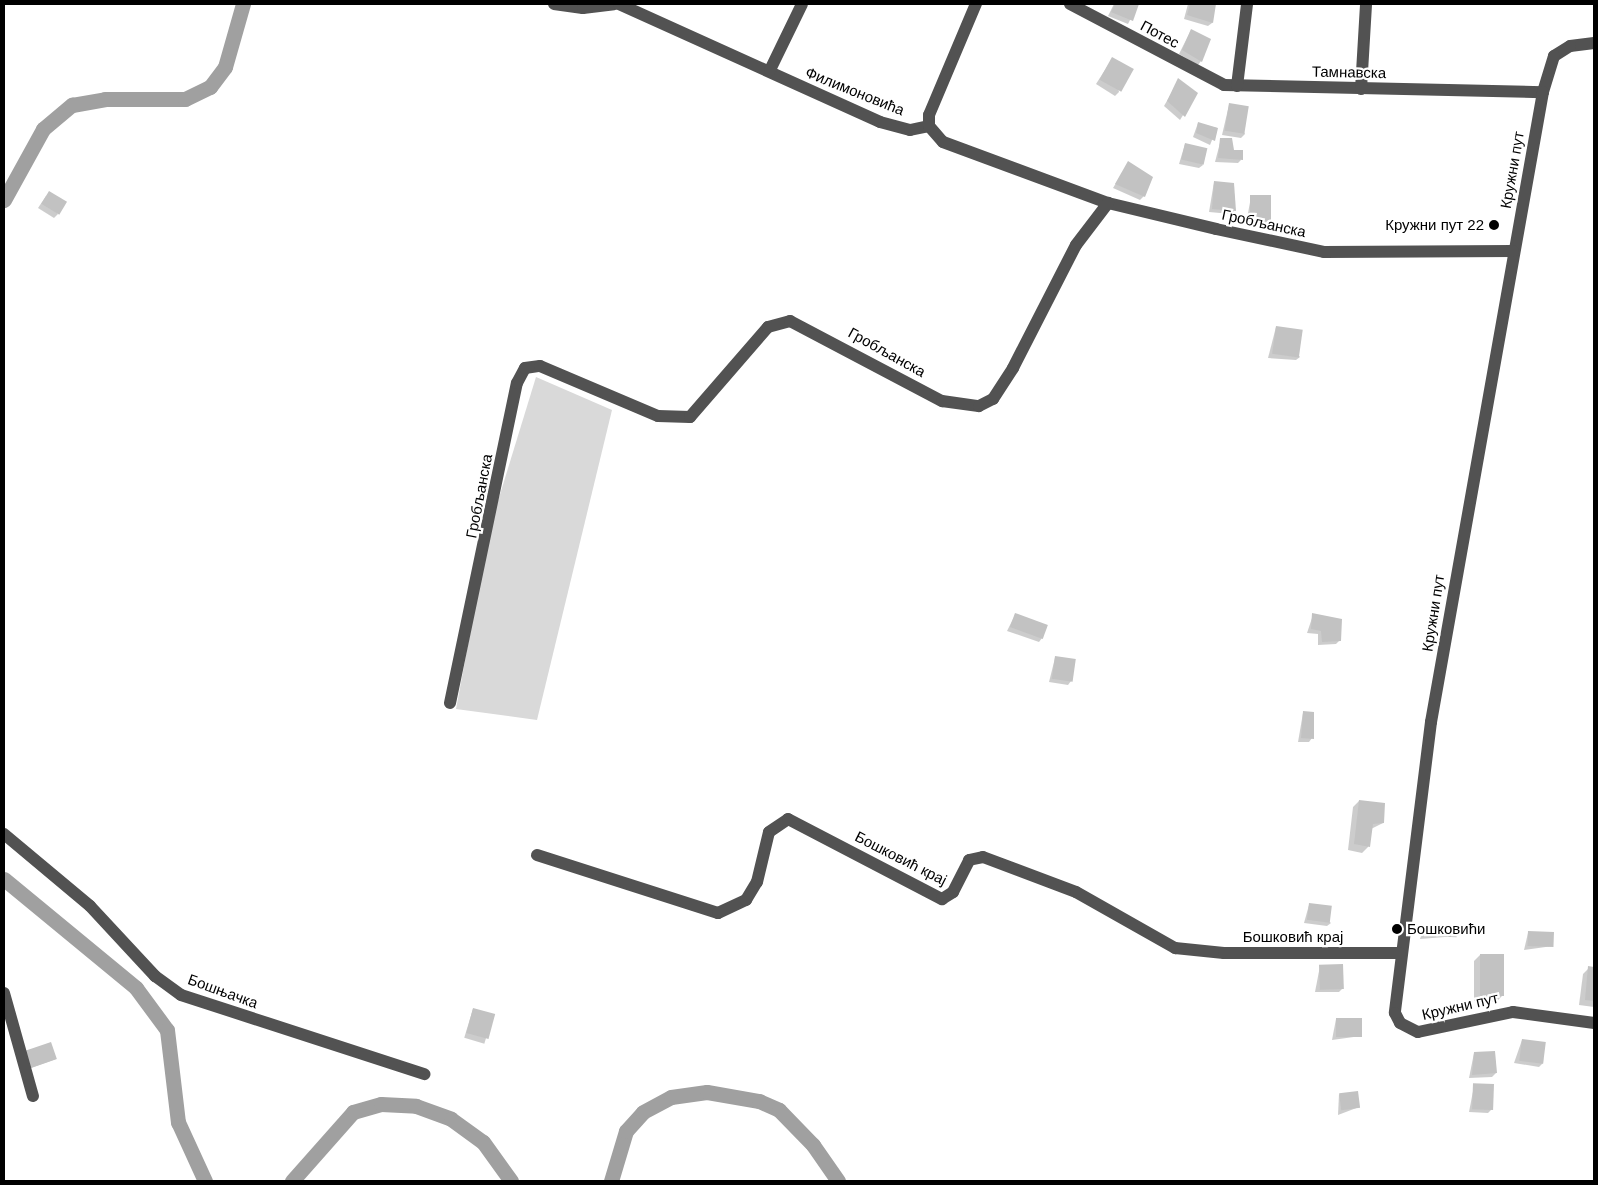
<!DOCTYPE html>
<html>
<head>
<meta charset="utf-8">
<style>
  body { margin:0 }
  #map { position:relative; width:1598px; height:1185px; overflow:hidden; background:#fff; font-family:Arial,sans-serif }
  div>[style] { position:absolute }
  .green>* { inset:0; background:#d9d9d9 }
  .shadow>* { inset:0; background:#0003; transform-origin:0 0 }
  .canal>* { height:15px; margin:-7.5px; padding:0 7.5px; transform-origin:7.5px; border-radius:7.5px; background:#a0a0a0 }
  .building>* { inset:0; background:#c2c2c2; transform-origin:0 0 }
  .minor>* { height:12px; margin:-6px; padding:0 6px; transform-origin:6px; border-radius:6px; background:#525252 }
  .dots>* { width:14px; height:14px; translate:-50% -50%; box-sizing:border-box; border:2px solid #fff; border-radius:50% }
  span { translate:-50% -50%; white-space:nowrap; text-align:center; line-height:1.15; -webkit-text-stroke:4.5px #fff; paint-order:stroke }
  .street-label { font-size:15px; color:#000 }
  .poi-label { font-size:15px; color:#000 }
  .right { translate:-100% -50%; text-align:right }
  .left { translate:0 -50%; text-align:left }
  .frame { position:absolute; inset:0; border:5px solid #000; pointer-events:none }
</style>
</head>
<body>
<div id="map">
  <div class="green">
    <i style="clip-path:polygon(536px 377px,612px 410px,537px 720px,456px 709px,490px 527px)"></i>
  </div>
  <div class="shadow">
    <i style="clip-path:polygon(1114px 4px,1138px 4px,1128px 24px,1108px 16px)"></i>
    <i style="clip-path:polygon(1188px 4px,1215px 4px,1212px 23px,1208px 26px,1184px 19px)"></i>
    <i style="clip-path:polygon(1191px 30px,1201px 61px,1198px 65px,1179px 54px)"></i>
    <i style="clip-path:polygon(1112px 59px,1119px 92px,1115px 96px,1096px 84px)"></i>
    <i style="clip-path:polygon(1179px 80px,1197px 93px,1180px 120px,1164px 106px)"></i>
    <i style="clip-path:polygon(1229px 105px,1245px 134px,1241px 138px,1222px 135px)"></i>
    <i style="clip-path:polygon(1198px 123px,1217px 128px,1210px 145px,1193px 137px)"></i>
    <i style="clip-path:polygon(1221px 139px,1241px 160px,1238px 163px,1215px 162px)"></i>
    <i style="clip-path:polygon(1185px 144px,1203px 165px,1199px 168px,1179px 164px)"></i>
    <i style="clip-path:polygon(1128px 163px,1144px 196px,1140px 200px,1113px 188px)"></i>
    <i style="clip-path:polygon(1214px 182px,1234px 211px,1231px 214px,1209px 212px)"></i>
    <i style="clip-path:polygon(46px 196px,58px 214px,54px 218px,38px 208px)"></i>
    <i style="clip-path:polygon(1251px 197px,1269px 220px,1265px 224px,1246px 224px)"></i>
    <i style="clip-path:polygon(1276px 327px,1300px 357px,1296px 360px,1268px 358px)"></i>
    <i style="clip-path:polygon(1015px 615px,1042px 638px,1039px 642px,1007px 631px)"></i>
    <i style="clip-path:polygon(1313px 615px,1340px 640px,1336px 644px,1318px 645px,1318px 634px,1307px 633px)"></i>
    <i style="clip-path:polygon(1055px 658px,1071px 681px,1068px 685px,1049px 682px)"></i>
    <i style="clip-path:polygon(1303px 713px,1312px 738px,1309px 742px,1298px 742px)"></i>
    <i style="clip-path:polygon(1359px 801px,1383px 823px,1371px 829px,1368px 847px,1362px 853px,1348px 850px,1353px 807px)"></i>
    <i style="clip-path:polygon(1309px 905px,1331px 923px,1327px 926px,1304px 923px)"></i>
    <i style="clip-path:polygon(1424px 927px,1457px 936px,1420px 939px)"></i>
    <i style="clip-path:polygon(1528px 933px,1553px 946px,1524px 950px)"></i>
    <i style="clip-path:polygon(1480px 955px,1502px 996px,1496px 1002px,1474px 1001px,1474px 961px)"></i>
    <i style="clip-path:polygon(1320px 966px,1343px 988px,1339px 992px,1315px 992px)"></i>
    <i style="clip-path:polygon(1589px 968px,1594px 968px,1594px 1007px,1579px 1005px,1583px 974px)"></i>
    <i style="left:473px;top:1009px;width:21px;height:30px;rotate:17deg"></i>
    <i style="clip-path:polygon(1336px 1019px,1361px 1036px,1332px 1040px)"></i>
    <i style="clip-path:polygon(1522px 1040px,1543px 1063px,1539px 1067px,1514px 1063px)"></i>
    <i style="clip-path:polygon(25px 1051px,56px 1059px,25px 1070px)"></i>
    <i style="clip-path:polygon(1474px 1053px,1496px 1073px,1492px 1077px,1469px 1078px)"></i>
    <i style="clip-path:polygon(1474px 1086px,1492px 1109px,1488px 1113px,1469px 1112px)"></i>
    <i style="clip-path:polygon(1339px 1094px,1359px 1107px,1338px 1115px)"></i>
  </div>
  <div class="canal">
    <i style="left:4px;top:200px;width:81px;rotate:-61.2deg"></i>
    <i style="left:43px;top:129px;width:38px;rotate:-40deg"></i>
    <i style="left:72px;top:105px;width:34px;rotate:-10deg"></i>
    <i style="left:105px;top:99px;width:80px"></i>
    <i style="left:185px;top:99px;width:28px;rotate:-26deg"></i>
    <i style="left:210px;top:87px;width:25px;rotate:-53deg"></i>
    <i style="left:225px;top:67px;width:66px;rotate:-74.1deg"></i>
    <i style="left:4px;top:879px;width:171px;rotate:39.5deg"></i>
    <i style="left:136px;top:988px;width:52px;rotate:53.6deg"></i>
    <i style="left:167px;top:1030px;width:93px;rotate:83.2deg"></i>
    <i style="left:178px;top:1122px;width:65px;rotate:65.4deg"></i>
    <i style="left:292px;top:1181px;width:92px;rotate:-48.5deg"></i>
    <i style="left:353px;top:1112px;width:29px;rotate:-16deg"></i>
    <i style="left:381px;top:1104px;width:35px;rotate:3deg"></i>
    <i style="left:416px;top:1106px;width:37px;rotate:20deg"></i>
    <i style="left:451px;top:1119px;width:39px;rotate:36deg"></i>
    <i style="left:483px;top:1142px;width:48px;rotate:54.3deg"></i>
    <i style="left:611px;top:1181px;width:52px;rotate:-73.3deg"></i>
    <i style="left:626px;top:1131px;width:25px;rotate:-48deg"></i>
    <i style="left:643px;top:1112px;width:32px;rotate:-28deg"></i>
    <i style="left:671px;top:1097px;width:36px;rotate:-8deg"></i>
    <i style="left:707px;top:1092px;width:53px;rotate:9.8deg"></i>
    <i style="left:759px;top:1101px;width:22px;rotate:24deg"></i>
    <i style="left:779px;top:1110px;width:49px;rotate:45.8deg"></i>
    <i style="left:813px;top:1145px;width:44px;rotate:55.2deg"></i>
  </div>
  <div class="building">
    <i style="clip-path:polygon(1115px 4px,1139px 4px,1133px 21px,1111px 12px)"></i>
    <i style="clip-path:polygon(1190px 4px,1216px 4px,1213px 23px,1187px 15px)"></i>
    <i style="clip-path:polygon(1191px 29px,1211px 39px,1202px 62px,1182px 50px)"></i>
    <i style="left:1112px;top:57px;width:25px;height:26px;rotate:29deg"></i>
    <i style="clip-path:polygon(1178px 78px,1198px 93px,1185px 117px,1167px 101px)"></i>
    <i style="left:1229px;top:103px;width:20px;height:28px;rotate:9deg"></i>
    <i style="clip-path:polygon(1198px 122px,1218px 128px,1215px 141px,1196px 133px)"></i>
    <i style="clip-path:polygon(1220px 138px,1232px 138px,1234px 150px,1243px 150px,1243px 160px,1218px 158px)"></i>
    <i style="left:1185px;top:143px;width:23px;height:17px;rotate:13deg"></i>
    <i style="clip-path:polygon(1128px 161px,1153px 177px,1145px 197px,1115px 184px)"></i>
    <i style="clip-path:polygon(1214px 181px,1234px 183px,1236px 211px,1212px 209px)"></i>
    <i style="left:49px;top:191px;width:21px;height:15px;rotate:31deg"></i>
    <i style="left:1250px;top:195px;width:21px;height:26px"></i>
    <i style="left:1276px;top:326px;width:27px;height:28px;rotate:8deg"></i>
    <i style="left:1015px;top:613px;width:35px;height:15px;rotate:20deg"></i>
    <i style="clip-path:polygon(1312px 613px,1342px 619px,1341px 641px,1322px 642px,1321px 631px,1311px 629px)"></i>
    <i style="left:1055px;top:656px;width:21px;height:23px;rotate:8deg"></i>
    <i style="clip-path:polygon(1303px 711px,1314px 712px,1314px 739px,1301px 738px)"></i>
    <i style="clip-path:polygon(1359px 800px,1385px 803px,1384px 823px,1373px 824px,1370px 847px,1354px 844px)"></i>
    <i style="left:1309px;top:903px;width:23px;height:17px;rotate:7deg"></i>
    <i style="left:1424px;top:925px;width:33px;height:11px;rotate:2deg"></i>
    <i style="left:1528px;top:931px;width:26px;height:15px;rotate:2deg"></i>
    <i style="left:1480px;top:954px;width:24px;height:42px"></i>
    <i style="left:1343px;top:964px;width:25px;height:24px;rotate:88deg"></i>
    <i style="clip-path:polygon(1588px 966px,1594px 967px,1594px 1001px,1585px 1000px)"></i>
    <i style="left:473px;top:1008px;width:23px;height:26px;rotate:15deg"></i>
    <i style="left:1336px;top:1018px;width:26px;height:19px"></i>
    <i style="left:1522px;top:1039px;width:24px;height:22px;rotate:7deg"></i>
    <i style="left:51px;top:1042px;width:18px;height:28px;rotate:71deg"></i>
    <i style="clip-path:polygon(1495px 1051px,1497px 1073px,1472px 1075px,1474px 1052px)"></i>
    <i style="left:1494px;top:1084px;width:26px;height:21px;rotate:92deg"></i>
    <i style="left:1358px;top:1091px;width:17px;height:19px;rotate:83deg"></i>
  </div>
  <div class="minor">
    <i style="left:554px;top:4px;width:29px;rotate:8deg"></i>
    <i style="left:583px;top:8px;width:31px;rotate:-7deg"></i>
    <i style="left:619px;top:4px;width:286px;rotate:24.3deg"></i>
    <i style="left:880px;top:122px;width:31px;rotate:15deg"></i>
    <i style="left:910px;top:130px;width:19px;rotate:-12deg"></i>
    <i style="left:1070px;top:4px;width:174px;rotate:27.7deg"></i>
    <i style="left:1224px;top:85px;width:319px;rotate:1.3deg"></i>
    <i style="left:1594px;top:43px;width:24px;rotate:173deg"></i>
    <i style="left:1570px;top:46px;width:19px;rotate:148deg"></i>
    <i style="left:1554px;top:56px;width:38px;rotate:107deg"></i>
    <i style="left:1543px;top:92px;width:640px;rotate:100.08deg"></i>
    <i style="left:1431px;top:722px;width:293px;rotate:97.1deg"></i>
    <i style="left:1395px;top:1013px;width:11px;rotate:63deg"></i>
    <i style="left:1400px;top:1023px;width:20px;rotate:27deg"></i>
    <i style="left:1418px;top:1032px;width:97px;rotate:-11.9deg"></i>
    <i style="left:1513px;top:1012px;width:82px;rotate:7.7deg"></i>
    <i style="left:770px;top:70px;width:73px;rotate:-64.1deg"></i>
    <i style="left:1237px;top:86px;width:83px;rotate:-83deg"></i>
    <i style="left:1361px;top:89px;width:85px;rotate:-86.6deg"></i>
    <i style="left:929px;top:126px;width:21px;rotate:49deg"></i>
    <i style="left:943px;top:142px;width:176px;rotate:20.3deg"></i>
    <i style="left:1108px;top:203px;width:111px;rotate:13.5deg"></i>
    <i style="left:1216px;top:229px;width:110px;rotate:12deg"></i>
    <i style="left:1324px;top:252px;width:189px;rotate:-0.3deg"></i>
    <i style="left:929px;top:126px;width:11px;rotate:-90deg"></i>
    <i style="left:929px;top:115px;width:121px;rotate:-67.1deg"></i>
    <i style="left:450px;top:703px;width:327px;rotate:-78.2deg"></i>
    <i style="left:517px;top:383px;width:17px;rotate:-62deg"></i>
    <i style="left:525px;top:368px;width:15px;rotate:-8deg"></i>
    <i style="left:540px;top:366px;width:128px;rotate:23deg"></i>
    <i style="left:658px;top:416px;width:32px;rotate:2deg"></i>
    <i style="left:690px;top:417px;width:119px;rotate:-49.1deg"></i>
    <i style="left:768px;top:327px;width:23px;rotate:-15deg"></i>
    <i style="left:790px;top:321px;width:172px;rotate:27.8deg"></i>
    <i style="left:942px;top:401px;width:37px;rotate:8deg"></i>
    <i style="left:979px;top:406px;width:16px;rotate:-27deg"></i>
    <i style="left:993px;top:399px;width:37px;rotate:-57deg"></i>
    <i style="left:1013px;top:368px;width:138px;rotate:-62.9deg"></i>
    <i style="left:1076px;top:245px;width:53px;rotate:-52.7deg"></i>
    <i style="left:4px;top:834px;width:112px;rotate:39.9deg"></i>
    <i style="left:90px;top:906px;width:96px;rotate:47.1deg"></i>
    <i style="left:155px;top:976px;width:32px;rotate:36deg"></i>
    <i style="left:181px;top:995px;width:256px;rotate:18deg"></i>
    <i style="left:537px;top:855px;width:190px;rotate:17.8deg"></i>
    <i style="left:718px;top:913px;width:31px;rotate:-25deg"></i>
    <i style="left:746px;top:900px;width:21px;rotate:-59deg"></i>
    <i style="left:757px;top:882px;width:51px;rotate:-76.5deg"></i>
    <i style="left:769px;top:832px;width:23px;rotate:-34deg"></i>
    <i style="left:788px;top:819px;width:174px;rotate:27.5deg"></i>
    <i style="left:942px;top:899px;width:13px;rotate:-32deg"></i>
    <i style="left:953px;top:892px;width:36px;rotate:-63deg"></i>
    <i style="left:969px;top:860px;width:14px;rotate:-12deg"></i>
    <i style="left:983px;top:857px;width:99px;rotate:20.6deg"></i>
    <i style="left:1076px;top:892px;width:114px;rotate:29.5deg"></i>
    <i style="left:1175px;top:948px;width:49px;rotate:5.8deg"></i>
    <i style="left:1224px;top:953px;width:176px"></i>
    <i style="left:4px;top:993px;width:107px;rotate:74.3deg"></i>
  </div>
  <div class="dots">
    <i style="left:1494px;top:225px;background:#000"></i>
    <i style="left:1397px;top:929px;background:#000"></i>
  </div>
  <div class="street-label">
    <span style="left:1160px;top:34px;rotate:28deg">Потес</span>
    <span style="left:1349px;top:72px;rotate:1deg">Тамнавска</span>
    <span style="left:855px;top:91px;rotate:22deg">Филимоновића</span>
    <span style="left:1512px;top:170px;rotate:-80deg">Кружни пут</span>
    <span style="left:1264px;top:223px;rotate:12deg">Гробљанска</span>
    <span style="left:887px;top:352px;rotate:29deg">Гробљанска</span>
    <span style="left:479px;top:496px;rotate:-79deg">Гробљанска</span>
    <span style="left:1433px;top:613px;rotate:-81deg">Кружни пут</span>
    <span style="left:901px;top:858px;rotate:27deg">Бошковић крај</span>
    <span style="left:1293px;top:937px">Бошковић крај</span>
    <span style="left:223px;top:991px;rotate:20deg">Бошњачка</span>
    <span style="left:1460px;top:1006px;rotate:-13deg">Кружни пут</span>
  </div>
  <div class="poi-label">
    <span class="right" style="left:1484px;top:225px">Кружни пут 22</span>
    <span class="left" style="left:1407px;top:929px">Бошковићи</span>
  </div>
  <div class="frame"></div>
</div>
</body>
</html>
